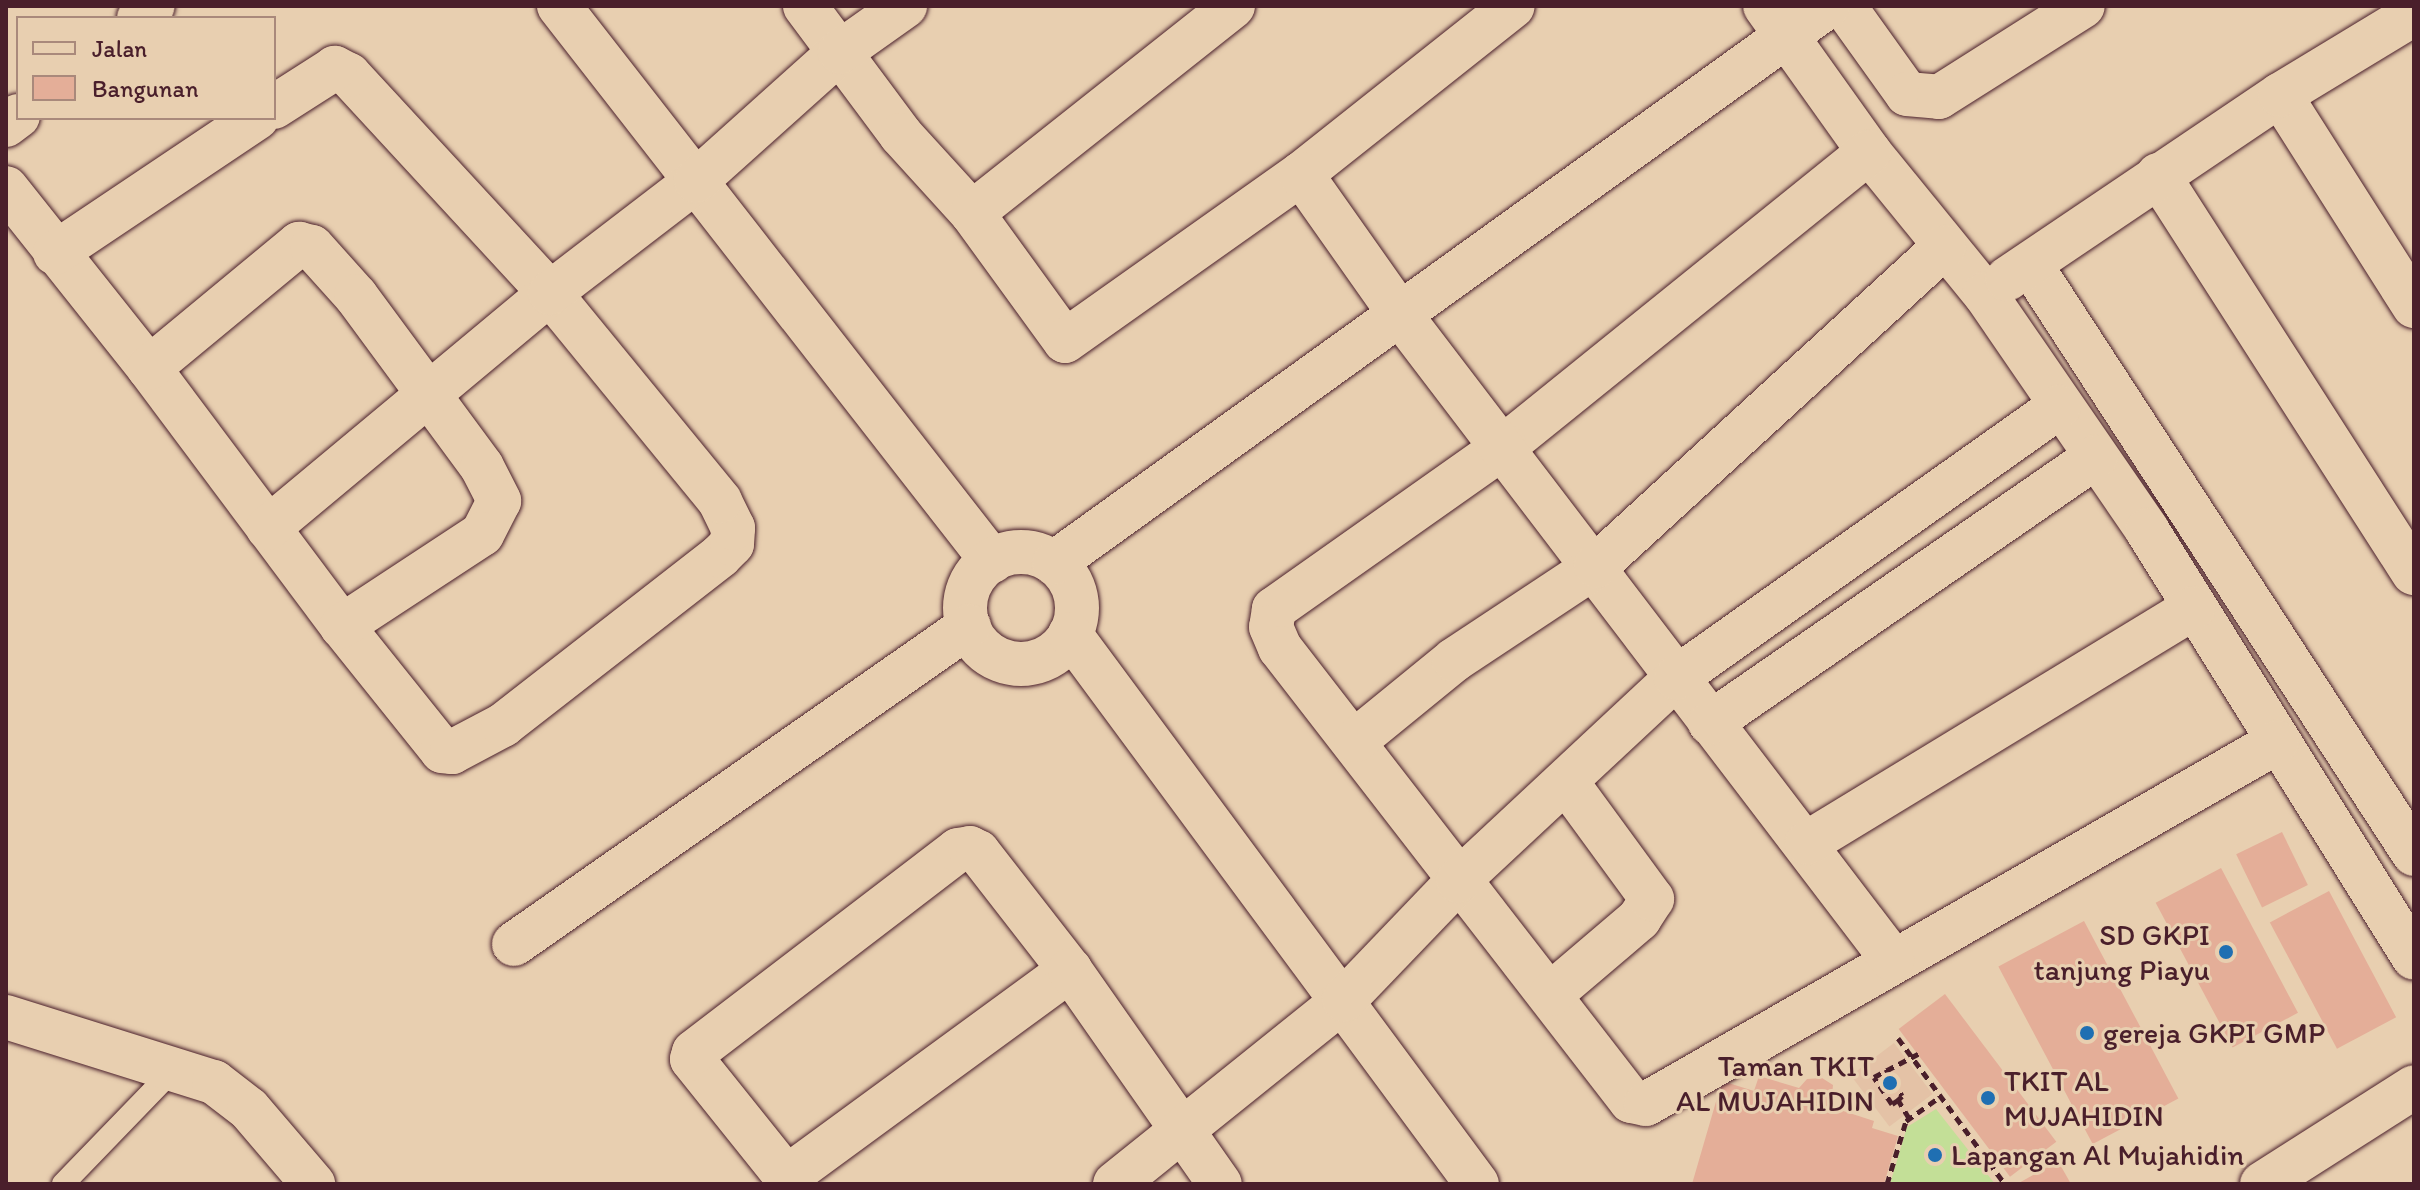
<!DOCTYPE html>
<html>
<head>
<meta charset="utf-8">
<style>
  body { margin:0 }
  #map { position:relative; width:2420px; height:1190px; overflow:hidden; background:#e8cfb0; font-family:Itim,sans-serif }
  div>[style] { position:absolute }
  .built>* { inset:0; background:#e4c2a6; transform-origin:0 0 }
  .green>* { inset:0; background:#c3df97 }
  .building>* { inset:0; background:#e4ae98; transform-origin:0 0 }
  .path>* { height:5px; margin-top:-2.5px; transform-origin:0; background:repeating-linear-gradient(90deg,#4a1f2b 0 8px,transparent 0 14px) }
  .roads { filter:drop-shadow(0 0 2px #4a1f2b) drop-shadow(0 0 2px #4a1f2b) }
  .service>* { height:22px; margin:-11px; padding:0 11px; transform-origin:11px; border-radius:11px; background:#e8cfb0 }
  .minor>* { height:44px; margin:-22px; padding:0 22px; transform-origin:22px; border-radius:22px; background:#e8cfb0 }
  .minor>.ring { margin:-22px; padding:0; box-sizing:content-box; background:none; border:44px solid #e8cfb0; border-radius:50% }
  .dots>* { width:22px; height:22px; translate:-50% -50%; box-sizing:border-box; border:4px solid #e8cfb0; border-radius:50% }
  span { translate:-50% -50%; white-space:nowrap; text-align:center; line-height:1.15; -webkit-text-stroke:6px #e8cfb0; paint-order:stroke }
  .poi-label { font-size:30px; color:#4a1f2b }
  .right { translate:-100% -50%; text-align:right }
  .left { translate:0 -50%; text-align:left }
  .frame { position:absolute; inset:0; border:8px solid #4a1f2b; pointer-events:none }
  .legend { position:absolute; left:16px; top:16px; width:260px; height:104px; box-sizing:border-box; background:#e8cfb0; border:2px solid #a9897b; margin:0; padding:10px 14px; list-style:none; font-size:24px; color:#4a1f2b }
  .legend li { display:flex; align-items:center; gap:16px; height:40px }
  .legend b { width:40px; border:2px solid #a9897b }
</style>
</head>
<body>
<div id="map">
  <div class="built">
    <i style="left:1894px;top:1043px;width:64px;height:54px;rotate:53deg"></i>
  </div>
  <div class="green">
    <i style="clip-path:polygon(1936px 1109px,1995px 1184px,1890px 1184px,1907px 1127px)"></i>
  </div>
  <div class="building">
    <i style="left:2282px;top:832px;width:59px;height:51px;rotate:64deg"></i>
    <i style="left:2221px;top:868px;width:164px;height:74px;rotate:62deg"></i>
    <i style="left:2329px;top:891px;width:143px;height:67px;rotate:62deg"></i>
    <i style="left:2084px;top:921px;width:201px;height:97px;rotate:62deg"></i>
    <i style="left:1945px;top:994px;width:185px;height:58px;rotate:53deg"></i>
    <i style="clip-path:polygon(1759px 1076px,1799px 1088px,1807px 1079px,1822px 1078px,1833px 1085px,1831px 1107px,1874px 1121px,1872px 1128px,1898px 1136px,1884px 1184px,1692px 1184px,1722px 1081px,1754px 1091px)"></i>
    <i style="clip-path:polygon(2058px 1161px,2071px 1184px,2017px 1184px)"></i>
  </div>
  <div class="path">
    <i style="left:1898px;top:1038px;width:181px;rotate:53.8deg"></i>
    <i style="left:1886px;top:1069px;width:31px;rotate:59deg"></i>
    <i style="left:1902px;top:1096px;width:6px;rotate:135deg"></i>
    <i style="left:1909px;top:1118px;width:21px;rotate:-121deg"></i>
    <i style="left:1898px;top:1100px;width:7px;rotate:146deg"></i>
    <i style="left:1892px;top:1104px;width:32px;rotate:-124deg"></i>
    <i style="left:1874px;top:1077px;width:50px;rotate:-27.6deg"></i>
    <i style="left:1887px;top:1184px;width:66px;rotate:-73.2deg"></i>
    <i style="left:1906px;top:1121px;width:43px;rotate:-35.5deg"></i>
  </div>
  <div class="roads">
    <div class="service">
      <i style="left:63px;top:1184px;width:156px;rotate:-46deg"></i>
    </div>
    <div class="minor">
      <i style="left:559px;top:6px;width:704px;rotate:52.04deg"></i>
      <i style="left:805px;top:6px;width:161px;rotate:53.3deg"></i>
      <i style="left:901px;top:135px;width:105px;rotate:47.7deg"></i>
      <i style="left:972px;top:213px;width:158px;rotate:54deg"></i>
      <i style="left:1065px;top:341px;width:289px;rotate:-35.3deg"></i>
      <i style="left:1301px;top:174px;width:270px;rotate:-38.4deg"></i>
      <i style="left:1765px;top:6px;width:179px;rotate:54.5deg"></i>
      <i style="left:1869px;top:152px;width:183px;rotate:50.8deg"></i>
      <i style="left:1985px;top:294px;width:286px;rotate:55.5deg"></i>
      <i style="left:2147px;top:530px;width:504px;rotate:58.04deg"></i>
      <i style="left:1844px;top:6px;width:108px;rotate:54.4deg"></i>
      <i style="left:1907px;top:94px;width:32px;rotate:5deg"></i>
      <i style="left:1939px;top:97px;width:170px;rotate:-32.3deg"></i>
      <i style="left:139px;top:18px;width:18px;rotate:-41deg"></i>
      <i style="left:2280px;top:95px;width:250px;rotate:57.6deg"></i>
      <i style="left:6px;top:125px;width:15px;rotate:-37deg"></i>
      <i style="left:1869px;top:152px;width:468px;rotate:141.1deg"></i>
      <i style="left:1505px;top:446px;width:283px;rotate:144.8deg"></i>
      <i style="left:1274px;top:609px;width:18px;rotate:99deg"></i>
      <i style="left:1271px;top:627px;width:23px;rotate:67deg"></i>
      <i style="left:1280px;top:648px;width:573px;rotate:52.23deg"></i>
      <i style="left:1631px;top:1101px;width:15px;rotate:11deg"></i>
      <i style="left:1646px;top:1104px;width:727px;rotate:-29.84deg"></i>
      <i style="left:1301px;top:174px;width:175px;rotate:54.8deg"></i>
      <i style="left:1402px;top:317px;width:808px;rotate:52.65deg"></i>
      <i style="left:2158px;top:175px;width:473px;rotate:57.3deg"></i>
      <i style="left:6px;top:188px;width:230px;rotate:51.5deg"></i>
      <i style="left:149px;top:368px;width:322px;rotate:53.2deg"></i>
      <i style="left:342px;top:626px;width:160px;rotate:51.3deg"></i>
      <i style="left:442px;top:751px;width:10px;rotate:6deg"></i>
      <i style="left:452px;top:752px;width:58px;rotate:-27.9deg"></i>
      <i style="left:503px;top:725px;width:275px;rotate:-37.9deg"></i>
      <i style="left:720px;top:556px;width:17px;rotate:-45deg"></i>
      <i style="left:732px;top:544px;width:16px;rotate:-86deg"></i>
      <i style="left:733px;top:528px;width:30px;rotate:-116deg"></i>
      <i style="left:720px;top:501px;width:269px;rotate:-129.3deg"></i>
      <i style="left:550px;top:293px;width:297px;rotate:-132.7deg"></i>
      <i style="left:349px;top:75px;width:16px;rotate:-153deg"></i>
      <i style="left:335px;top:68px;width:72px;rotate:147.4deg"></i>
      <i style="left:972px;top:213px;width:333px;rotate:-38.4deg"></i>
      <i style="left:55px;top:253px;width:243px;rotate:-33.8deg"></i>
      <i style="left:2030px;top:264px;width:704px;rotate:56.94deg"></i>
      <i style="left:2007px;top:279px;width:329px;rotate:-34deg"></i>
      <i style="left:2280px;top:95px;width:157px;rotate:-31.2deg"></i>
      <i style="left:149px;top:368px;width:195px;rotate:-39.6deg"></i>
      <i style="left:299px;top:244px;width:13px;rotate:13deg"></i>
      <i style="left:312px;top:247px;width:66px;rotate:48.1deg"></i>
      <i style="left:356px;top:296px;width:212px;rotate:53.6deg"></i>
      <i style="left:482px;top:467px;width:38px;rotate:63deg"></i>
      <i style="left:499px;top:501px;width:37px;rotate:117deg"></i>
      <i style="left:482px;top:534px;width:168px;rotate:146.7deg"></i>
      <i style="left:268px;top:528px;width:367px;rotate:-39.8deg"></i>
      <i style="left:550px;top:293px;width:184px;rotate:-37.5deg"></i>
      <i style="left:696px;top:181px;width:193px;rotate:-41.9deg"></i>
      <i style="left:840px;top:52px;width:80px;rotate:-35.3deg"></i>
      <i class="ring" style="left:965px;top:552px;width:68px;height:68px"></i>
      <i style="left:1054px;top:563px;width:954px;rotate:-35.74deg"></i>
      <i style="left:1070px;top:634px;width:684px;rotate:53.5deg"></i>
      <i style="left:1710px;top:723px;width:469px;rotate:-34.6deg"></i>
      <i style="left:1356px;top:740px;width:127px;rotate:-39.2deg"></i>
      <i style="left:1454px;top:660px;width:170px;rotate:-33.5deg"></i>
      <i style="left:1596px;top:566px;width:472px;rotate:-42.5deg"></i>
      <i style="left:1807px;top:843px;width:452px;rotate:-31.3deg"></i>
      <i style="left:514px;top:944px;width:555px;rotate:-34.95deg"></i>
      <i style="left:1551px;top:994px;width:116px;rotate:-40.4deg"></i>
      <i style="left:1639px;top:919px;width:24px;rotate:-57deg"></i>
      <i style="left:1652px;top:899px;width:144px;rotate:-126.2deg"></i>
      <i style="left:6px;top:1017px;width:218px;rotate:17.4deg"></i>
      <i style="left:214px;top:1082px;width:44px;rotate:37.6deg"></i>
      <i style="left:249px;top:1109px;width:99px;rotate:49.5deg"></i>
      <i style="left:787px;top:1177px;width:351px;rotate:-36.2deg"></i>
      <i style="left:792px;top:1184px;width:160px;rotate:-128.7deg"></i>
      <i style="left:692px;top:1059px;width:7px;rotate:-74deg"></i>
      <i style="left:694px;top:1052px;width:332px;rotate:-37.4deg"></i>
      <i style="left:958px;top:850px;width:12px;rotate:-9deg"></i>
      <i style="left:970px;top:848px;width:9px;rotate:27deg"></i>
      <i style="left:978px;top:852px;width:150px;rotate:52.1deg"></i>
      <i style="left:1070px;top:970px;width:261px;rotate:55deg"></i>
      <i style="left:1115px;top:1184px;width:294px;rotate:-38.8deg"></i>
      <i style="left:1344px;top:1000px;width:165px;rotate:-46.2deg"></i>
      <i style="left:1458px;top:881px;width:298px;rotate:-43deg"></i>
      <i style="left:1676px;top:678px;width:469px;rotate:-35.3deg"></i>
      <i style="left:2262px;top:1184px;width:180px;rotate:-32.5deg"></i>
    </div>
  </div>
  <div class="dots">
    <i style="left:2226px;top:952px;background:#1f6fb2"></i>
    <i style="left:2087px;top:1033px;background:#1f6fb2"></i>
    <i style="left:1890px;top:1083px;background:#1f6fb2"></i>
    <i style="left:1988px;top:1098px;background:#1f6fb2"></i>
    <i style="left:1935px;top:1155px;background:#1f6fb2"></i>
  </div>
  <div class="poi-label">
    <span class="right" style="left:2210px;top:952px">SD GKPI<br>tanjung Piayu</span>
    <span class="left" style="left:2103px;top:1033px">gereja GKPI GMP</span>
    <span class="right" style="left:1874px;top:1083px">Taman TKIT<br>AL MUJAHIDIN</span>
    <span class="left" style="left:2004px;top:1098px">TKIT AL<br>MUJAHIDIN</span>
    <span class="left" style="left:1951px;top:1155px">Lapangan Al Mujahidin</span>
  </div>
  <div class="frame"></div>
  <ul class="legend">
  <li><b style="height:10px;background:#e8cfb0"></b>Jalan</li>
  <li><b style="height:22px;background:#e4ae98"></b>Bangunan</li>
  </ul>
</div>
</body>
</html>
